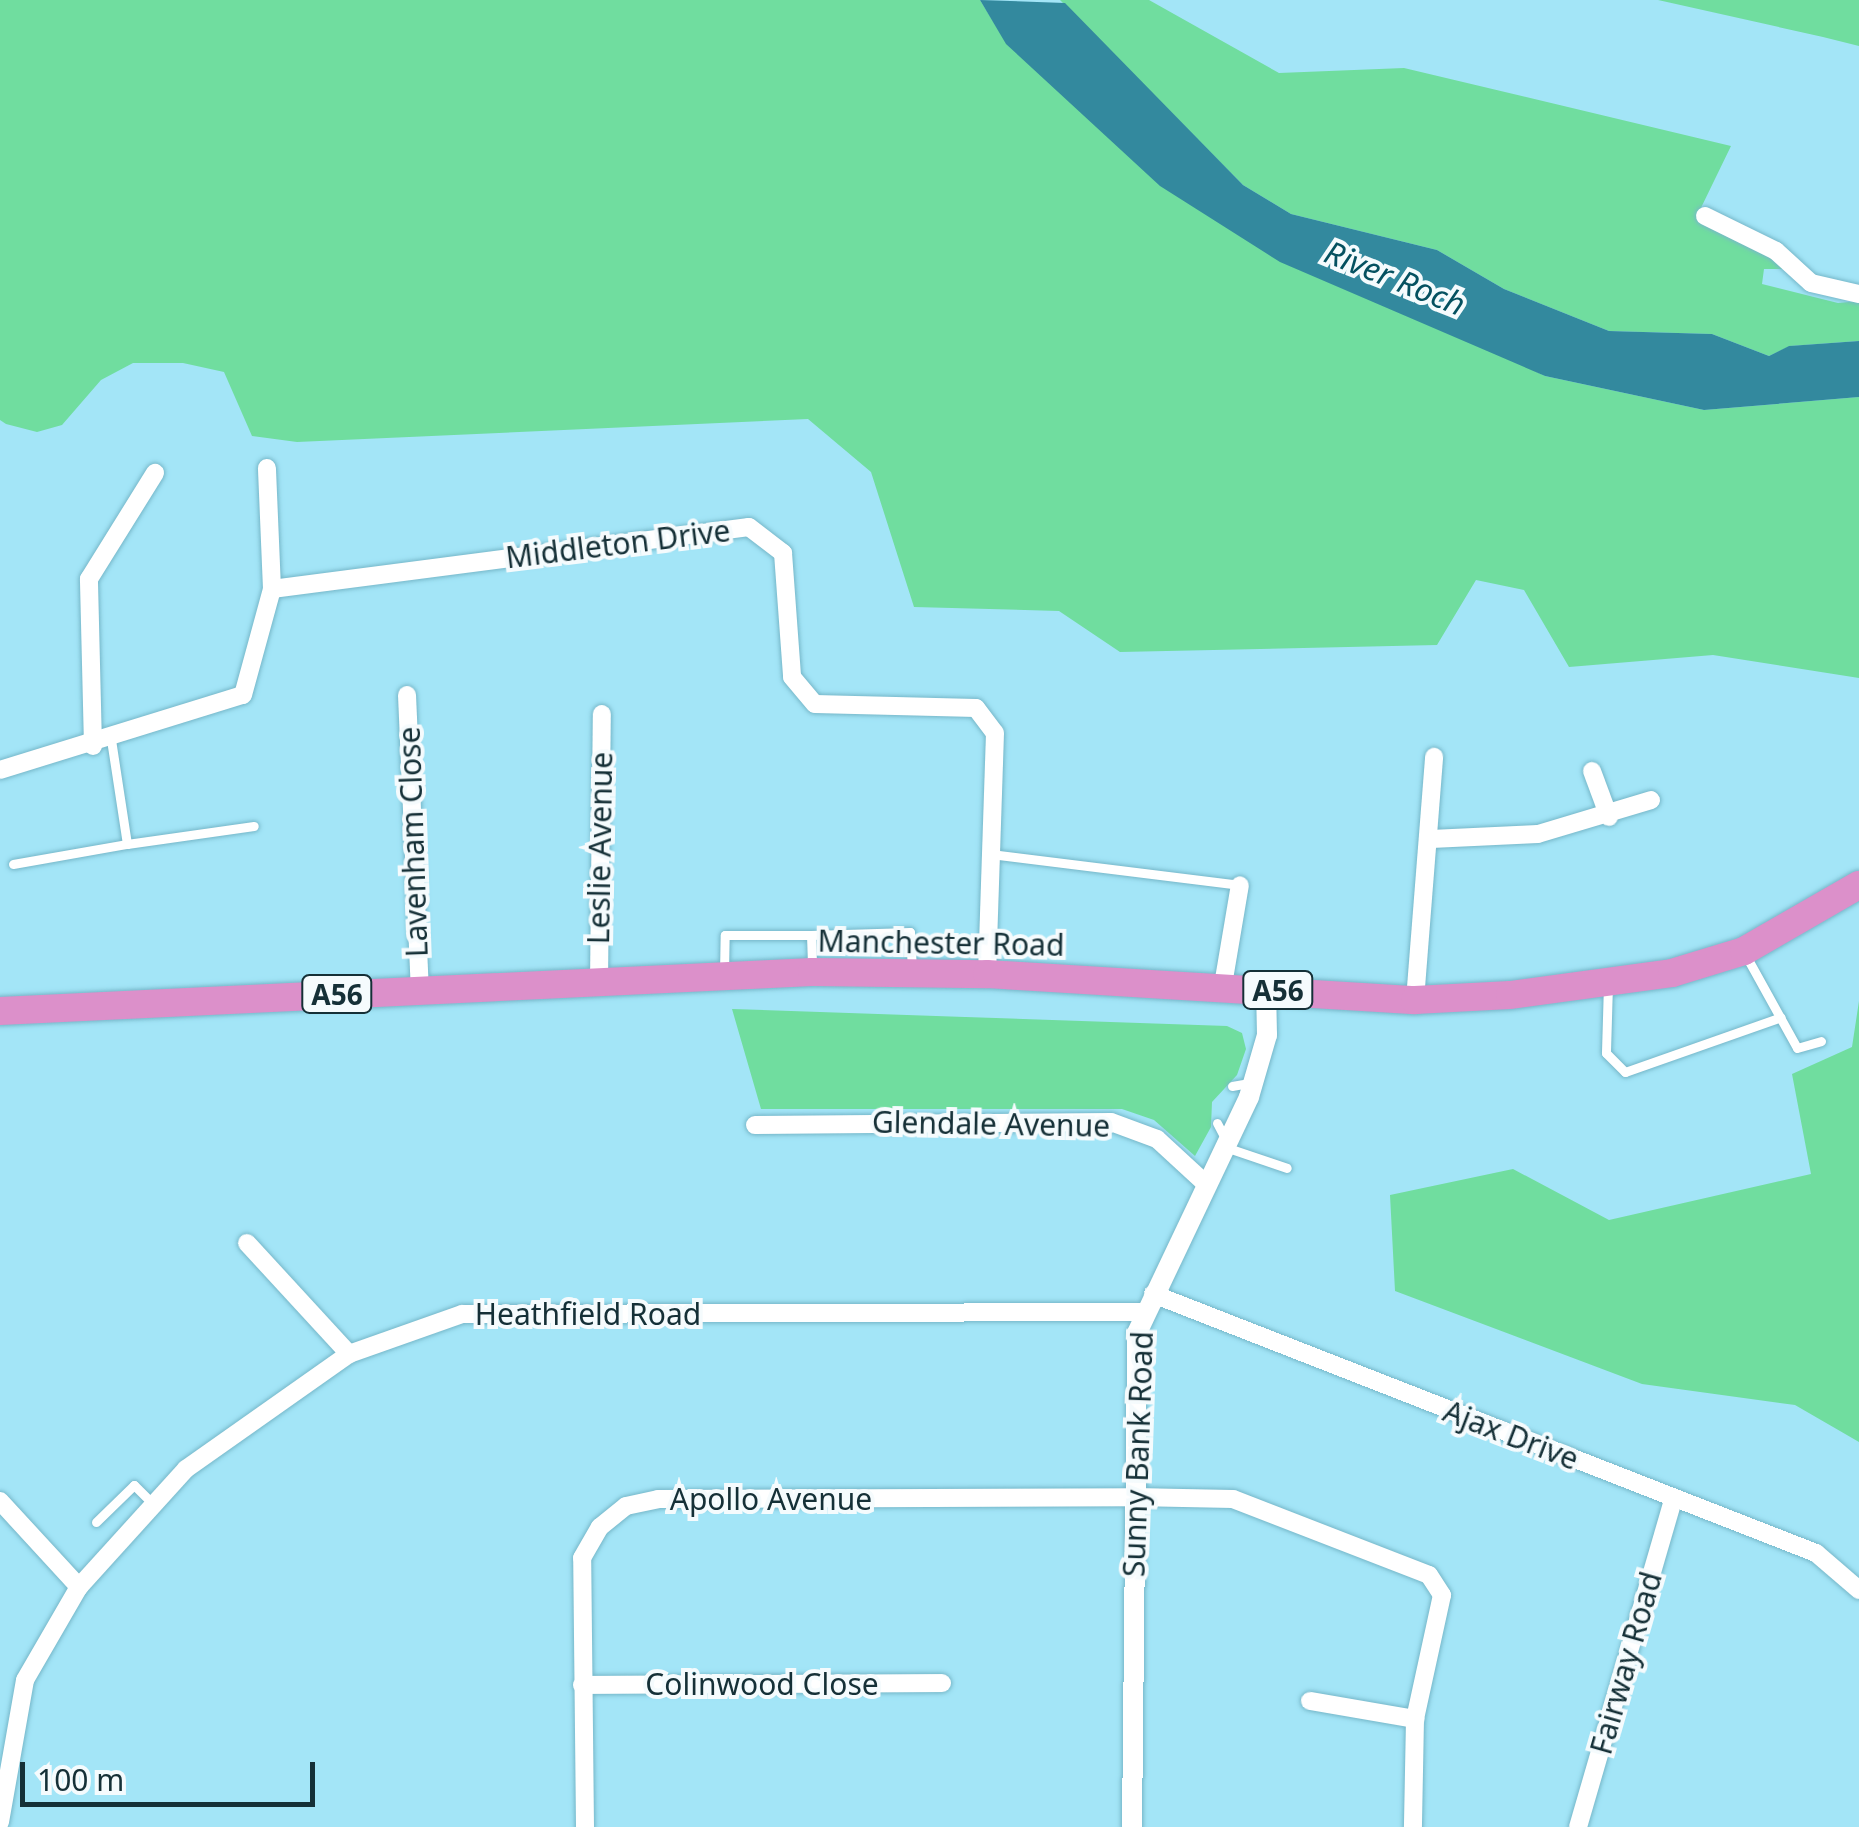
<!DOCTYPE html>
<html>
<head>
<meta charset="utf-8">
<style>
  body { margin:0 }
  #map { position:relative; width:1859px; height:1827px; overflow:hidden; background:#a3e5f7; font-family:"Noto Sans",sans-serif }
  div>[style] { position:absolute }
  .green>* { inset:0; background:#70dd9f }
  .water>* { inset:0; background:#33899e }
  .roads { filter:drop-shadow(0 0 2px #76b7c9) drop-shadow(0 0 2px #76b7c9) }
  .service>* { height:9px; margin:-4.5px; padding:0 4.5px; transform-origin:4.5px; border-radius:4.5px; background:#fff }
  .minor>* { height:18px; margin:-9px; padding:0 9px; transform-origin:9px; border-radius:9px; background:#fff }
  .tertiary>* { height:20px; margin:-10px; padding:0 10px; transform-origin:10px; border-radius:10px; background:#fff }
  .trunk>* { height:28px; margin:-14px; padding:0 14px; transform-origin:14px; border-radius:14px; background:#dc90ca }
  span { translate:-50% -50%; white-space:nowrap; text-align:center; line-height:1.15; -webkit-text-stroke:8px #f5fbfd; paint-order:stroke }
  .shield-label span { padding:2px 8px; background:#f5fbfd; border:2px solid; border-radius:8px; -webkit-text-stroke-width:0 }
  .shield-label { font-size:28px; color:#153037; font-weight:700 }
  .street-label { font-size:30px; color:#153037 }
  .water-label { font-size:32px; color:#055160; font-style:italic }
  .scale { position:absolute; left:20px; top:1762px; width:295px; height:45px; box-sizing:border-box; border:5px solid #153037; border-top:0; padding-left:12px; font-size:30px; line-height:35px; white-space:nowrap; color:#153037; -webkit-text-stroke:8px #f5fbfd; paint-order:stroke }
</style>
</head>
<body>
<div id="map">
  <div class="green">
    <i style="clip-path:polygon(0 0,980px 0,1007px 44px,1424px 317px,1545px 376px,1704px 410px,1859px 397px,1859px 678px,1713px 655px,1569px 667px,1524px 590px,1476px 580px,1437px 645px,1120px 652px,1059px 611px,914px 607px,871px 472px,808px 419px,297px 442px,252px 436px,224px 372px,183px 363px,133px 363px,101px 380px,62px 425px,37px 432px,6px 424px,0 420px)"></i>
    <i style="clip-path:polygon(1060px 0,1149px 0,1279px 73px,1404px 68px,1731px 146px,1698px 214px,1790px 269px,1764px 269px,1762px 284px,1838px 303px,1859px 301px,1859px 341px,1790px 346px,1769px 356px,1712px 334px,1609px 331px,1504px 289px,1437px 250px,1291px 214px,1243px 185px)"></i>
    <i style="clip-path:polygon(1658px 0,1859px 0,1859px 46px,1823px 37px)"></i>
    <i style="clip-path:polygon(1859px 1001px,1859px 1442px,1795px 1405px,1642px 1384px,1395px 1291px,1390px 1195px,1513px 1169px,1609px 1220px,1811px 1174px,1792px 1074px,1852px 1047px)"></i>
    <i style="clip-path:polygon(732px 1009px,1227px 1026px,1242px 1033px,1246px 1049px,1237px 1075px,1212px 1102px,1211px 1127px,1195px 1156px,1154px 1120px,1122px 1109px,761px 1109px)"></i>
  </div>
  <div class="water">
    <i style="clip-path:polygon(980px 0,1065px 3px,1243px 185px,1291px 214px,1437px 250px,1504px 289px,1609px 331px,1712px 334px,1769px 356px,1789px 346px,1859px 341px,1859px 397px,1704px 410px,1545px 376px,1280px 262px,1160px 186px,1006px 44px)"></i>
  </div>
  <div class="roads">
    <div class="service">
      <i style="left:127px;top:844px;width:128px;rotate:-8.1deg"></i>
      <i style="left:991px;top:854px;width:251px;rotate:7.1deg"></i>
      <i style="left:13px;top:864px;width:116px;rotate:-10deg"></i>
      <i style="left:127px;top:844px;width:105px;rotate:-98.7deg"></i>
      <i style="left:811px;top:935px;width:99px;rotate:-1.7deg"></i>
      <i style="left:910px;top:932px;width:38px;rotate:87deg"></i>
      <i style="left:1745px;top:954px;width:107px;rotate:61deg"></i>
      <i style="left:1797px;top:1048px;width:25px;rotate:-16deg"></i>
      <i style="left:724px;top:974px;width:39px;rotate:-89deg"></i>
      <i style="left:725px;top:935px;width:86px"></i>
      <i style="left:811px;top:935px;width:34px;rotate:88deg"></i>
      <i style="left:1608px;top:984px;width:69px;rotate:91.7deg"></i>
      <i style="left:1606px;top:1053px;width:27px;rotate:45deg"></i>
      <i style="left:1625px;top:1072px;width:165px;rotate:-19.4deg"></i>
      <i style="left:1232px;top:1086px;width:22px;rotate:-10deg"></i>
      <i style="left:1217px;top:1123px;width:19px;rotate:62deg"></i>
      <i style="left:1228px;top:1148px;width:62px;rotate:18.7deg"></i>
      <i style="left:96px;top:1522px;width:53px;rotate:-44.2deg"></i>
      <i style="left:134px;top:1485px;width:28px;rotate:45deg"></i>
    </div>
    <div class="minor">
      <i style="left:1705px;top:216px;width:79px;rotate:26.2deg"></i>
      <i style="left:1776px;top:251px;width:47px;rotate:42.4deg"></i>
      <i style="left:1811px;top:283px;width:49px;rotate:12.9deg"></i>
      <i style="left:272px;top:589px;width:481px;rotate:-7.4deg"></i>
      <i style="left:749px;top:527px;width:43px;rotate:37.4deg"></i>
      <i style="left:783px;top:553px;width:124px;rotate:85.8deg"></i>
      <i style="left:792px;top:677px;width:35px;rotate:50deg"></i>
      <i style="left:815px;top:704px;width:161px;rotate:1.4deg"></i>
      <i style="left:976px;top:708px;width:31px;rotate:53deg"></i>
      <i style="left:995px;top:733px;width:241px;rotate:91.9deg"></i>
      <i style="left:407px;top:695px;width:295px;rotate:87.5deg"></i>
      <i style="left:93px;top:746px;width:167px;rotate:-91.4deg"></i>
      <i style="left:89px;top:579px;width:125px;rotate:-58.1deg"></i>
      <i style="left:0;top:770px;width:254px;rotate:-17.2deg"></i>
      <i style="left:243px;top:695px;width:110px;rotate:-74.7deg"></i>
      <i style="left:272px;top:589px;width:121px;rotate:-92.4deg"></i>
      <i style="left:1592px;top:771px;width:49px;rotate:69.7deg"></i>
      <i style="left:1431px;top:839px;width:107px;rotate:-2.7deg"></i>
      <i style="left:1538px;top:834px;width:118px;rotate:-16.7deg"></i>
      <i style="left:599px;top:983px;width:269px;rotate:-89.4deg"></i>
      <i style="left:1223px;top:985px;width:101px;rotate:-80.4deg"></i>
      <i style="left:1415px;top:1000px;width:244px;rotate:-85.5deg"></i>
      <i style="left:755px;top:1125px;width:356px;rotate:-0.5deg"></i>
      <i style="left:1111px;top:1122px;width:49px;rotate:20.3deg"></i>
      <i style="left:1157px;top:1139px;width:68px;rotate:42.6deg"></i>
      <i style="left:247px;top:1243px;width:151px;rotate:47.4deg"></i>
      <i style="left:1153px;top:1294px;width:712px;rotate:21.34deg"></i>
      <i style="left:1816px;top:1553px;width:57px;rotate:40.7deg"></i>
      <i style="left:0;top:1501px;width:117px;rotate:47.4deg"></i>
      <i style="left:582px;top:1685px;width:360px;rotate:-0.3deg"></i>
      <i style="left:1310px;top:1701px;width:107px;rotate:9.7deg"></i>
      <i style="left:0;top:1822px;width:144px;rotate:-80deg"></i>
      <i style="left:25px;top:1680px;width:108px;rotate:-59.9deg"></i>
      <i style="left:79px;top:1587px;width:159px;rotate:-47.8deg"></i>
      <i style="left:186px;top:1469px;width:199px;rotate:-35.2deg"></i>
      <i style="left:349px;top:1354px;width:120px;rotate:-19.5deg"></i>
      <i style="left:462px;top:1314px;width:682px;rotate:-0.17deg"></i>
      <i style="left:585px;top:1827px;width:269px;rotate:-90.6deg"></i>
      <i style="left:582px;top:1558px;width:36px;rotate:-60deg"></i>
      <i style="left:600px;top:1527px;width:33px;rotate:-39deg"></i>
      <i style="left:626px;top:1506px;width:33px;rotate:-12deg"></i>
      <i style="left:658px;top:1499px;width:476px;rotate:-0.2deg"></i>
      <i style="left:1134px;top:1497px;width:99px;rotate:1.2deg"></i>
      <i style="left:1233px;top:1499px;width:210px;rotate:21.2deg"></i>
      <i style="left:1429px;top:1575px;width:24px;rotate:57deg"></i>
      <i style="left:1442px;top:1595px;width:127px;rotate:102.3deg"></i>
      <i style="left:1415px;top:1719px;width:108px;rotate:91.1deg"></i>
      <i style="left:1578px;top:1827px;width:341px;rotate:-73.8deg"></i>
    </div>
    <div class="tertiary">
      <i style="left:1132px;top:1827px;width:494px;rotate:-89.4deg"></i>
      <i style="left:1137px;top:1333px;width:261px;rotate:-64.6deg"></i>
      <i style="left:1249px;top:1097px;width:65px;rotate:-73.8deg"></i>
      <i style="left:1267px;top:1035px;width:46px;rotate:-91.2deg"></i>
    </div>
    <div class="trunk">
      <i style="left:0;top:1011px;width:813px;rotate:-2.75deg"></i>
      <i style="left:812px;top:972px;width:175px;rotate:0.7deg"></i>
      <i style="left:987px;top:974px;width:429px;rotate:3.5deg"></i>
      <i style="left:1415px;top:1000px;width:95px;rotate:-3deg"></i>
      <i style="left:1510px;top:995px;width:163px;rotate:-7.7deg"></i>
      <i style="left:1672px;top:973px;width:75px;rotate:-17deg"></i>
      <i style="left:1744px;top:951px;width:133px;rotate:-29.9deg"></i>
    </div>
  </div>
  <div class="shield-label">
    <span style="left:1278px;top:990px">A56</span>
    <span style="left:337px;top:994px">A56</span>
  </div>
  <div class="street-label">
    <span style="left:618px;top:544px;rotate:-7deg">Middleton Drive</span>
    <span style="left:413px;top:842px;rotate:-92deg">Lavenham Close</span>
    <span style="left:600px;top:848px;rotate:-89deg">Leslie Avenue</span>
    <span style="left:941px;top:943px;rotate:1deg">Manchester Road</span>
    <span style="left:991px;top:1124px;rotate:1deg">Glendale Avenue</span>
    <span style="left:588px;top:1314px">Heathfield Road</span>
    <span style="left:1511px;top:1435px;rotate:21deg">Ajax Drive</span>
    <span style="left:1138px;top:1454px;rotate:-88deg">Sunny Bank Road</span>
    <span style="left:771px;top:1499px">Apollo Avenue</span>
    <span style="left:1626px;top:1663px;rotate:-74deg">Fairway Road</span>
    <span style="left:762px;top:1684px">Colinwood Close</span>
  </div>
  <div class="water-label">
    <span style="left:1395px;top:278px;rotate:22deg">River Roch</span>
  </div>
  <div class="scale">100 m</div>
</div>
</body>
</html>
